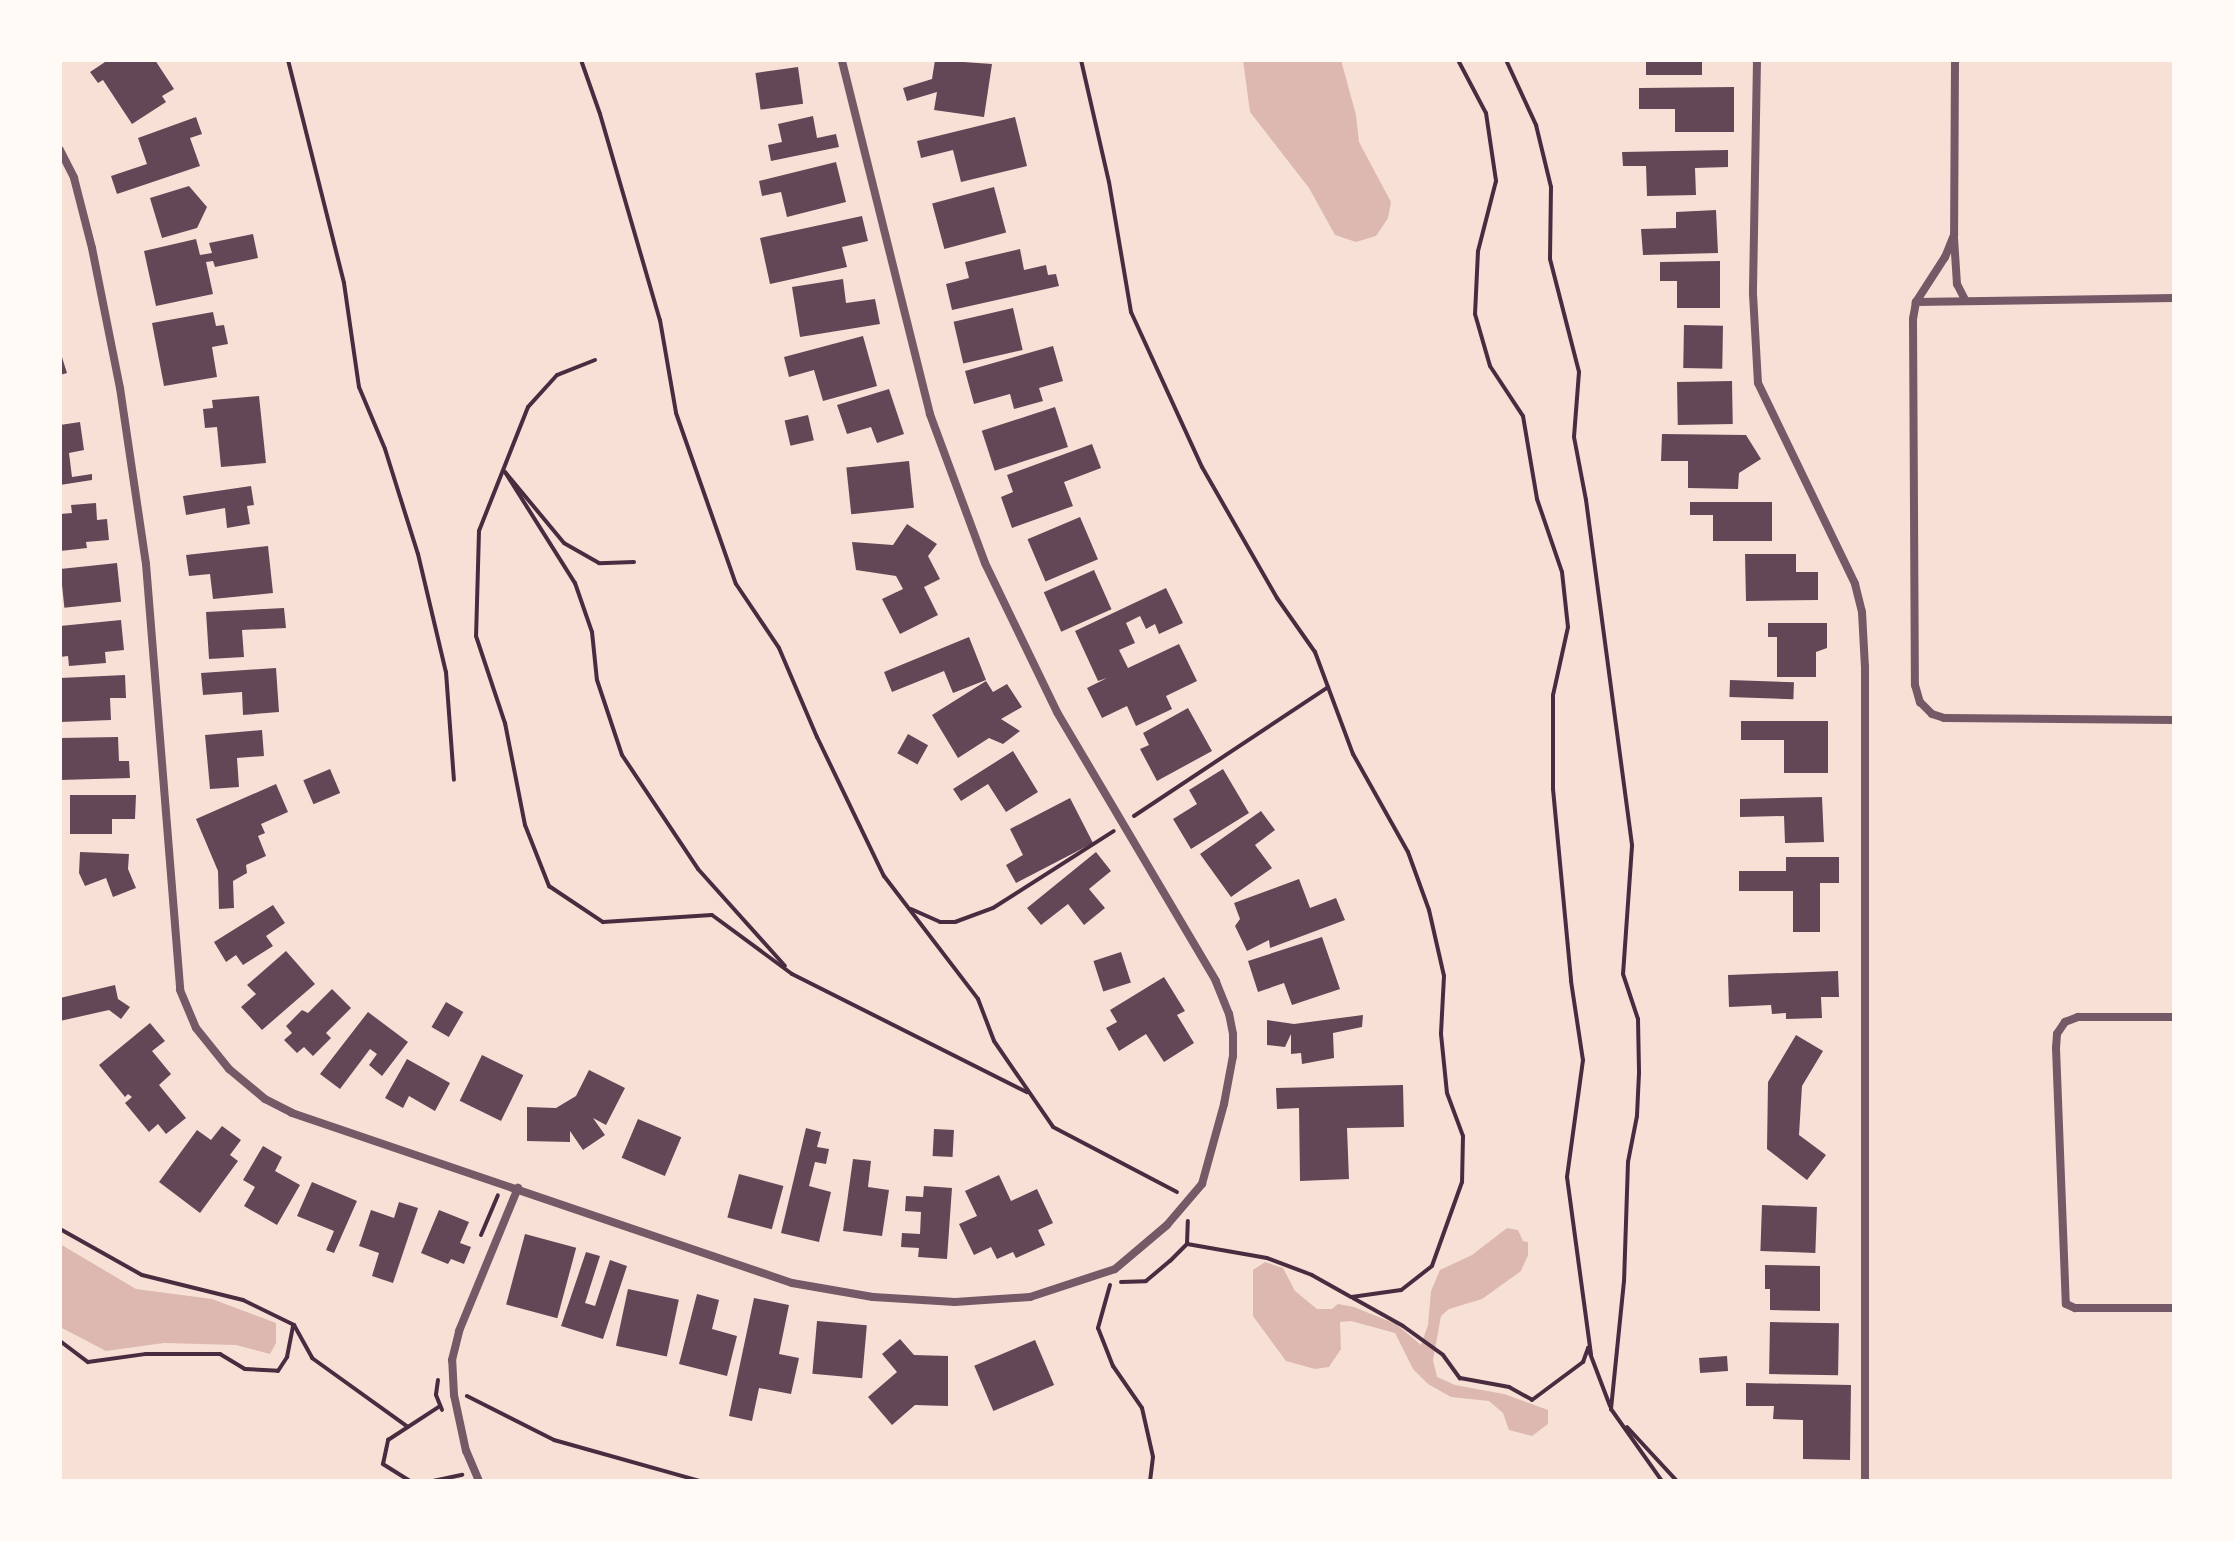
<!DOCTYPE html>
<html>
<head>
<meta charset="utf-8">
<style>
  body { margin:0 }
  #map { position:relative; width:2234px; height:1541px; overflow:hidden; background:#f7e1d7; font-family:"DM Sans",sans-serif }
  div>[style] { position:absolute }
  .water>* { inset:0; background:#dcb8b0 }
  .building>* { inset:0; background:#644757; transform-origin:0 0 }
  .path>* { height:4px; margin:-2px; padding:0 2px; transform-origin:2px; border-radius:2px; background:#4a2c40 }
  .minor>* { height:8px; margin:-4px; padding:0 4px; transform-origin:4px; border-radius:4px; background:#755966 }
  span { translate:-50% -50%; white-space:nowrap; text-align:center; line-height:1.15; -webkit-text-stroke:6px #fffaf5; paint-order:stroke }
  .frame { position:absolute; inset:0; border:62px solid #fffaf5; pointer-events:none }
</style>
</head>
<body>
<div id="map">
  <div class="water">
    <i style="clip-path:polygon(1243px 60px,1341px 60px,1356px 115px,1359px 142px,1391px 202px,1388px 218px,1376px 236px,1356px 242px,1335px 235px,1309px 188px,1250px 112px)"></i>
    <i style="clip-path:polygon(1507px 1228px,1518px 1230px,1523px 1241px,1528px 1242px,1528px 1255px,1521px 1271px,1482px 1299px,1449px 1309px,1441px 1316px,1433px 1360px,1437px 1377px,1455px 1385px,1504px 1394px,1548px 1410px,1548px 1424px,1532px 1436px,1509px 1430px,1503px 1413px,1489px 1401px,1451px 1397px,1428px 1384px,1413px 1369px,1395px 1333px,1351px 1321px,1340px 1322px,1341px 1349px,1329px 1367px,1315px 1369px,1286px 1361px,1253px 1316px,1253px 1270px,1265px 1262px,1283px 1268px,1295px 1291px,1317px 1309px,1332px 1309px,1338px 1304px,1354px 1307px,1396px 1324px,1421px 1345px,1428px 1325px,1431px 1291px,1440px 1270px,1472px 1255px)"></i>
    <i style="clip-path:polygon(60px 1244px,136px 1289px,212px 1299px,276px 1323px,276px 1343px,270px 1354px,236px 1345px,164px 1343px,106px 1351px,60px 1327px)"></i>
  </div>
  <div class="building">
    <i style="clip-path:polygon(108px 60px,155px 60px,174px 89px,162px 96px,166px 102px,132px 124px,103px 80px,98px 83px,90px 72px)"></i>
    <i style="clip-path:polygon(935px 60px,992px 64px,984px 117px,934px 110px,937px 92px,907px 101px,903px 88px,932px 79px)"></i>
    <i style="left:1646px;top:60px;width:56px;height:15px"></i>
    <i style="left:798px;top:67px;width:37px;height:43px;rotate:82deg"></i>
    <i style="clip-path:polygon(1734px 87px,1734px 132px,1675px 132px,1675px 109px,1639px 109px,1639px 88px)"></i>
    <i style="clip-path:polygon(813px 116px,817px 138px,836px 134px,839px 147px,771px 161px,768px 145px,782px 142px,778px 124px)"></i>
    <i style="clip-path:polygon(196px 117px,202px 134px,190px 138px,200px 166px,117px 194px,111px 176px,147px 164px,138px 138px)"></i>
    <i style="clip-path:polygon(1015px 117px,1027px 166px,961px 182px,953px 150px,921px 158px,917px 141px)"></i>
    <i style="clip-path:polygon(1728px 150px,1728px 167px,1695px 168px,1696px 195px,1647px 196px,1646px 166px,1623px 166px,1622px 152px)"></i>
    <i style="clip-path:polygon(836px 162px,846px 202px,787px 217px,781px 192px,762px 196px,759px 181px)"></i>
    <i style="clip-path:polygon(189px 186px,207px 207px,197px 228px,162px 238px,150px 198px)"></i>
    <i style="left:994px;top:187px;width:47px;height:64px;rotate:75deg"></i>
    <i style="clip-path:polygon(1716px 210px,1718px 253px,1643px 255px,1641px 229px,1676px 228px,1676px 212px)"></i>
    <i style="clip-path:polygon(862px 216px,868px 241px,842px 247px,847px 267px,770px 284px,760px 238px)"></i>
    <i style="clip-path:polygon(253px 234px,258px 258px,215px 267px,213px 261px,206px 262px,213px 294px,156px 306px,144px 251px,196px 239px,200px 255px,212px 253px,209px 243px)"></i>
    <i style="clip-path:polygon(1020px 249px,1024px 270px,1046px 265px,1048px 275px,1056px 274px,1059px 286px,952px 310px,946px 284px,969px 278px,965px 262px)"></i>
    <i style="clip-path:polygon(1720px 261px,1720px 308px,1677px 308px,1677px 281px,1660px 281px,1660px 262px)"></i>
    <i style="clip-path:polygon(843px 279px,846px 303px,875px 299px,880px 324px,800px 337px,792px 287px)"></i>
    <i style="left:1013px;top:308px;width:43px;height:61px;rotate:77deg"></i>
    <i style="clip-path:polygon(213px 312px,216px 326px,224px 325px,228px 344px,212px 347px,217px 377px,164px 386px,152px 323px)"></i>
    <i style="left:1684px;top:325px;width:39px;height:43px;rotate:1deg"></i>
    <i style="clip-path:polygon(863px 336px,877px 386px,823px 401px,814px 370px,789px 377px,784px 357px)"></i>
    <i style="clip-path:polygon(1053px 346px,1063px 381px,1039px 388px,1043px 401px,1014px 409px,1010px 394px,974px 404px,965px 371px)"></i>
    <i style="clip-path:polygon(60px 351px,67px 373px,60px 375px)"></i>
    <i style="left:1732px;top:381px;width:43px;height:55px;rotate:89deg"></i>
    <i style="clip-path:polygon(889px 389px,904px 434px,877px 443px,871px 427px,847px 434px,837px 405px)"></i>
    <i style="clip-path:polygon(259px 396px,266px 463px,221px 467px,217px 427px,205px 428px,203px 409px,213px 408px,212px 400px)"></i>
    <i style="left:1055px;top:407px;width:42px;height:77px;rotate:72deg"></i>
    <i style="left:808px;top:415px;width:26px;height:24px;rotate:77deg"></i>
    <i style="clip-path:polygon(80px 422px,84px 450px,69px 453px,72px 477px,92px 474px,92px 480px,60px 485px,60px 425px)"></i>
    <i style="clip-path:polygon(1662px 434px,1746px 435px,1761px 459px,1739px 473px,1738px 489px,1688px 488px,1688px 461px,1661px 461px)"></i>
    <i style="clip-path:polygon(1092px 444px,1101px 468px,1064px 482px,1073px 506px,1012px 528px,1001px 497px,1013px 492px,1007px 475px)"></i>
    <i style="left:909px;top:461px;width:47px;height:63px;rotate:84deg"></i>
    <i style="clip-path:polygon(251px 486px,254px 505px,247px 506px,250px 524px,227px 528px,225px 508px,186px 515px,183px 496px)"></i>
    <i style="clip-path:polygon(1690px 502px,1772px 502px,1772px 541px,1713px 541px,1713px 515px,1690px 515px)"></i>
    <i style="clip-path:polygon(96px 503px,97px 520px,107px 519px,109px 540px,86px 542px,87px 548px,60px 551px,60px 514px,72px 513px,71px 505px)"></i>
    <i style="left:1080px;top:517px;width:46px;height:57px;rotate:67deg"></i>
    <i style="clip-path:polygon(907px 524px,937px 544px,928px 556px,940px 579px,924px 587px,938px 615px,900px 634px,882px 599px,903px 589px,896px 576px,856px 570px,852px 542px,893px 545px)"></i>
    <i style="clip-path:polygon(268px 546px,273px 593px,213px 599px,210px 574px,189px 576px,186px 555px)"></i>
    <i style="clip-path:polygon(1745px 554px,1796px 554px,1796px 572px,1818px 572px,1818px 600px,1746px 601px)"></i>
    <i style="left:117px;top:563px;width:39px;height:57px;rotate:84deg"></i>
    <i style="left:1094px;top:570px;width:43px;height:55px;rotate:66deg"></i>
    <i style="clip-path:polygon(1166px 588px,1183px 623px,1159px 634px,1155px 624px,1146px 629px,1140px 616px,1126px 623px,1135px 643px,1119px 650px,1128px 668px,1179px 644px,1197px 681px,1166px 696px,1172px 709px,1136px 726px,1127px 706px,1102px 718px,1087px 688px,1107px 678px,1098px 681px,1075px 631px)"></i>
    <i style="clip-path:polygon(284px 608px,286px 628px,242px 630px,244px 657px,209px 659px,206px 612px)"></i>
    <i style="clip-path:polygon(121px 620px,124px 650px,105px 652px,106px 663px,69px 666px,68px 656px,60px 657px,60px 626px)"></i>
    <i style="clip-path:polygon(1768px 623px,1827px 623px,1827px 648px,1816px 652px,1816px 677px,1777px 677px,1777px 637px,1768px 637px)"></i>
    <i style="clip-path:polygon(969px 637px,986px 680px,953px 693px,944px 671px,892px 692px,884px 672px)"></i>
    <i style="clip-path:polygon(276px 668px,279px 712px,243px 715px,242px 692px,203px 695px,201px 673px)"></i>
    <i style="clip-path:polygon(125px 675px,126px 698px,110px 698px,111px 720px,60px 722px,60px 678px)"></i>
    <i style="left:1730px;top:680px;width:64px;height:17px;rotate:2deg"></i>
    <i style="clip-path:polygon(986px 681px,993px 692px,1007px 684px,1022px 707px,1001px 719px,1020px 731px,1003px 744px,989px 738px,958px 758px,932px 715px)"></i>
    <i style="clip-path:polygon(1188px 708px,1212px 751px,1157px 781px,1140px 749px,1149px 745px,1143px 733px)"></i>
    <i style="clip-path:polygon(1741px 721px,1828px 721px,1828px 773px,1784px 773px,1784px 740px,1741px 740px)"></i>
    <i style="clip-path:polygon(262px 730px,264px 756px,237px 758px,239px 787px,210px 789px,205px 735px)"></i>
    <i style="left:908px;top:734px;width:23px;height:22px;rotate:29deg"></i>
    <i style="clip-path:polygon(118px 737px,119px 761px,129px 761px,130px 778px,60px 780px,60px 738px)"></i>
    <i style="clip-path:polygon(1013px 751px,1038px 792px,1006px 812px,988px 784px,961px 801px,953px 789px)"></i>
    <i style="left:330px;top:769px;width:26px;height:29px;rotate:67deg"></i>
    <i style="clip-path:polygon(1223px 769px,1249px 813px,1191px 849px,1173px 819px,1197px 804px,1189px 790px)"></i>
    <i style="clip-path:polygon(276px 784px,288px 812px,261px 824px,265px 833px,258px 836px,266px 856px,246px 865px,247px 873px,233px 881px,234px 908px,219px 909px,218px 871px,196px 819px)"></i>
    <i style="clip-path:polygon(70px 795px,136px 795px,135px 819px,112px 819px,112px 834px,70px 834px)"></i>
    <i style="clip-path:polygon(1822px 797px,1824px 842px,1785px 843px,1784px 816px,1740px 817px,1740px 799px)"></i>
    <i style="clip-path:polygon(1070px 798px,1093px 843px,1016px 883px,1006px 865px,1023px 855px,1010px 829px)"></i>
    <i style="clip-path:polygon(1261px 811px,1275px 830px,1255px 845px,1272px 868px,1231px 897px,1200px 854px)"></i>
    <i style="clip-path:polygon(80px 852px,129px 854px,128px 869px,136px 888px,113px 897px,106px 878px,85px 886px,79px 873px)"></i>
    <i style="clip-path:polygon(1096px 852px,1111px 871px,1089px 889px,1105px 908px,1084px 925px,1068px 904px,1041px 925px,1027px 908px)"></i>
    <i style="clip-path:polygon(1786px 857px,1839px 857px,1839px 883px,1820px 883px,1820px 932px,1793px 932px,1793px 891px,1739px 891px,1739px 871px,1786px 871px)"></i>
    <i style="clip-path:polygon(1299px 879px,1310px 908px,1336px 898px,1345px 920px,1270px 948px,1269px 940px,1247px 951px,1235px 926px,1240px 919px,1234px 903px)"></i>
    <i style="clip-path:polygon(273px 905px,285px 923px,266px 936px,273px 946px,243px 965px,236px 955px,226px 962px,214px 942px)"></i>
    <i style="clip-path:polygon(1322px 937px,1340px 989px,1292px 1005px,1284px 983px,1258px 992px,1248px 961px)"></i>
    <i style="clip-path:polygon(286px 951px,315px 984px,262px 1030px,241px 1007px,256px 994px,247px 985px)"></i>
    <i style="left:1121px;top:952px;width:32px;height:29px;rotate:72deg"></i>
    <i style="clip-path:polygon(1838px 971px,1839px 997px,1821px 997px,1822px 1018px,1786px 1019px,1786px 1013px,1772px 1014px,1771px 1005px,1729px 1007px,1728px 975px)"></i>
    <i style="clip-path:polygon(1164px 977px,1185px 1011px,1177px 1015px,1194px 1043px,1164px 1062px,1146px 1034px,1119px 1051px,1106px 1028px,1117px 1022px,1110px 1010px)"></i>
    <i style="clip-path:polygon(115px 985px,118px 999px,130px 1007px,121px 1019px,109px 1010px,60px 1021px,60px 998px)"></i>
    <i style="clip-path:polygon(332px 989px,351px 1008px,326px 1033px,331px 1038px,313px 1056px,304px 1047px,297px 1053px,284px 1040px,292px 1033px,286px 1026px,302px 1010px,308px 1013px)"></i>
    <i style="left:446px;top:1002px;width:20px;height:29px;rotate:30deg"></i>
    <i style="clip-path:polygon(368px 1012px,408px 1042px,382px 1076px,369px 1065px,377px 1054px,370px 1049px,340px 1089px,320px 1074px)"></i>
    <i style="clip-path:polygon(1363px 1015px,1362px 1027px,1333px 1033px,1334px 1058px,1302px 1064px,1301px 1053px,1291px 1054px,1291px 1034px,1285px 1047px,1267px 1045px,1267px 1020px,1294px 1024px)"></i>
    <i style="clip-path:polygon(150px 1023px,165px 1041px,152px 1051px,171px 1074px,159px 1085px,186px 1118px,166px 1134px,158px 1124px,149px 1132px,125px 1103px,132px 1097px,128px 1094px,125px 1097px,99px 1065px)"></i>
    <i style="clip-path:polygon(1796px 1035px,1823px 1051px,1802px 1086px,1799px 1135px,1826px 1155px,1807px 1180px,1767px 1149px,1768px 1082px)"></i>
    <i style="left:482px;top:1055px;width:46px;height:51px;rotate:26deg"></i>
    <i style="clip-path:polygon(407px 1059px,450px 1083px,435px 1111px,409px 1096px,403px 1108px,385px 1098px)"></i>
    <i style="clip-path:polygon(589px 1070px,625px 1088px,606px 1125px,593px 1118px,605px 1135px,583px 1150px,570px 1131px,570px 1142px,527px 1141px,527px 1107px,556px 1108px,576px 1096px)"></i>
    <i style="clip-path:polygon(1403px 1085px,1404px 1127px,1347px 1128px,1349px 1179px,1300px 1181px,1299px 1108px,1277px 1109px,1276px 1088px)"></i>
    <i style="left:638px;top:1119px;width:47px;height:42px;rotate:23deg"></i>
    <i style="clip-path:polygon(222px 1126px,241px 1140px,230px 1155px,238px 1161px,200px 1213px,159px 1182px,197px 1130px,211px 1140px)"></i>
    <i style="clip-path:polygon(806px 1128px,821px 1132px,817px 1147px,829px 1149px,826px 1164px,815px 1162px,809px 1186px,831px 1192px,819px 1242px,781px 1233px)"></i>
    <i style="left:934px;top:1129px;width:20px;height:27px;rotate:3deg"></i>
    <i style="clip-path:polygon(263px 1146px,282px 1157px,275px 1171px,300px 1185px,277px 1225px,244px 1206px,255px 1187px,243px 1180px)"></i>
    <i style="clip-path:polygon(853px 1159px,871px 1161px,868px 1187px,889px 1190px,882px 1236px,843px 1231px)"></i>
    <i style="left:739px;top:1174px;width:46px;height:45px;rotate:15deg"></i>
    <i style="clip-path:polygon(999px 1175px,1011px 1201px,1037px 1189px,1053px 1223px,1038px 1230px,1045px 1245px,1016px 1258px,1013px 1252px,997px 1259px,991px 1247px,974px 1255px,959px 1224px,977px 1216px,965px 1191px)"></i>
    <i style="clip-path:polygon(312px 1182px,357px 1201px,334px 1253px,326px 1250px,334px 1231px,297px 1216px)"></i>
    <i style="clip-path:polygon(924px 1186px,952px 1188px,947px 1259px,918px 1257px,919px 1248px,901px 1247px,902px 1233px,920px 1234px,921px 1212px,905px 1211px,906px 1196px,923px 1197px)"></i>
    <i style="clip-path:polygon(399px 1202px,418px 1208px,393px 1283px,372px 1276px,379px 1253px,359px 1246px,371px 1210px,394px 1218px)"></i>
    <i style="left:1762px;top:1205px;width:55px;height:46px;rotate:2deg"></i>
    <i style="clip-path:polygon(439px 1210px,469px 1222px,460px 1243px,471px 1247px,464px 1264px,451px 1259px,448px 1264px,421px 1253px)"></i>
    <i style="left:525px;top:1234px;width:53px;height:73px;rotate:15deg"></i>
    <i style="clip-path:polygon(586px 1252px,600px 1256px,585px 1303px,595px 1306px,610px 1260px,627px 1266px,603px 1339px,561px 1326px)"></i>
    <i style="clip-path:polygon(1765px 1265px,1820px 1266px,1820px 1311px,1770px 1310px,1770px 1289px,1765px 1289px)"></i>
    <i style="left:628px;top:1289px;width:52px;height:58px;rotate:12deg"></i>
    <i style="clip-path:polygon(697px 1294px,719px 1300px,712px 1329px,737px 1336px,727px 1376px,679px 1364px)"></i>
    <i style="clip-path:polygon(754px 1298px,789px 1305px,779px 1354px,799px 1358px,791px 1394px,759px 1388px,752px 1421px,729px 1416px)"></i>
    <i style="left:817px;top:1321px;width:50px;height:53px;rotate:5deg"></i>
    <i style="left:1770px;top:1322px;width:69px;height:52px;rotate:1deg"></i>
    <i style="clip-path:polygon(900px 1339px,914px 1355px,948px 1356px,948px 1406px,915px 1405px,892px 1425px,868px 1397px,897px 1372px,882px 1354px)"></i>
    <i style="left:1035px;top:1340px;width:49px;height:66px;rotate:67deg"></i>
    <i style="left:1727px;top:1356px;width:15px;height:28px;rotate:86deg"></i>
    <i style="clip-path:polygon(1746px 1383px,1851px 1385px,1850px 1460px,1803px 1459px,1803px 1420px,1773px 1419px,1774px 1406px,1746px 1406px)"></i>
  </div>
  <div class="path">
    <i style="left:288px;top:60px;width:230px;rotate:75.9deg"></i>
    <i style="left:344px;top:283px;width:105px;rotate:81.8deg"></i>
    <i style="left:359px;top:387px;width:67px;rotate:67.2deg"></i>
    <i style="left:385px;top:449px;width:110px;rotate:72.6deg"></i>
    <i style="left:418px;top:554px;width:121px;rotate:76.7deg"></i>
    <i style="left:446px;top:672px;width:108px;rotate:85.8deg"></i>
    <i style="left:581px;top:60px;width:57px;rotate:70.6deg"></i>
    <i style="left:600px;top:114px;width:215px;rotate:73.8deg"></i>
    <i style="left:660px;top:320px;width:94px;rotate:80.2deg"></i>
    <i style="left:676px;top:413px;width:181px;rotate:70.7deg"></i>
    <i style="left:736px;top:584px;width:77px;rotate:56.1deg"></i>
    <i style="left:779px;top:648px;width:97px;rotate:66.9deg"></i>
    <i style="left:817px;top:737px;width:154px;rotate:64.3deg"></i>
    <i style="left:884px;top:876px;width:155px;rotate:52.6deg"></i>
    <i style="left:978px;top:999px;width:45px;rotate:69.1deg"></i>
    <i style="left:994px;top:1041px;width:104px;rotate:55.5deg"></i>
    <i style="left:1053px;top:1127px;width:140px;rotate:27.7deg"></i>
    <i style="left:1081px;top:60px;width:125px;rotate:77.1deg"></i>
    <i style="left:1109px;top:182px;width:132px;rotate:80.4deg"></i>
    <i style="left:1131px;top:312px;width:170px;rotate:65.4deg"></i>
    <i style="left:1202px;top:467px;width:151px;rotate:60.2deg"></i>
    <i style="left:1277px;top:598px;width:66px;rotate:54.9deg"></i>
    <i style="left:1315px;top:652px;width:109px;rotate:69.6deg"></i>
    <i style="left:1353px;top:754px;width:112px;rotate:60.7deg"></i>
    <i style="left:1408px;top:852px;width:62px;rotate:70.1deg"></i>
    <i style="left:1429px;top:910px;width:68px;rotate:77.2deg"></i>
    <i style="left:1444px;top:976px;width:58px;rotate:93deg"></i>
    <i style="left:1441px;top:1034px;width:59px;rotate:84.2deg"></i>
    <i style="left:1447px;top:1093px;width:46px;rotate:69.6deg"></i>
    <i style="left:1463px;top:1136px;width:46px;rotate:91.2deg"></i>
    <i style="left:1462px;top:1182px;width:89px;rotate:109.7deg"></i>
    <i style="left:1432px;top:1266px;width:39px;rotate:142deg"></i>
    <i style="left:1401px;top:1290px;width:50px;rotate:172deg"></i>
    <i style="left:1351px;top:1297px;width:45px;rotate:-150.6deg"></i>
    <i style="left:1312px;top:1275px;width:48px;rotate:-159.3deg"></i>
    <i style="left:1267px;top:1258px;width:81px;rotate:-170.1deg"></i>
    <i style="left:1458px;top:60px;width:60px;rotate:62.2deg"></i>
    <i style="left:1486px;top:113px;width:69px;rotate:81.6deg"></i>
    <i style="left:1496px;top:181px;width:72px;rotate:104.4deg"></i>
    <i style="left:1478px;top:251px;width:63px;rotate:92.7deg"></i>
    <i style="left:1475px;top:314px;width:54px;rotate:73.9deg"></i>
    <i style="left:1490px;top:366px;width:60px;rotate:56.6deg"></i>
    <i style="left:1523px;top:416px;width:84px;rotate:80.4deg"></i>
    <i style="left:1537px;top:499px;width:77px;rotate:71.1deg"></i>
    <i style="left:1562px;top:572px;width:55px;rotate:83.8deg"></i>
    <i style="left:1568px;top:627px;width:70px;rotate:102.4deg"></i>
    <i style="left:1553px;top:695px;width:94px;rotate:90deg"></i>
    <i style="left:1553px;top:789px;width:193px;rotate:84.6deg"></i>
    <i style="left:1571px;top:981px;width:80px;rotate:81.4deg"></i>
    <i style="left:1583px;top:1060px;width:118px;rotate:97.8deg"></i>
    <i style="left:1567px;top:1177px;width:179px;rotate:82.3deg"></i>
    <i style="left:1506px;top:60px;width:72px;rotate:65.2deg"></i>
    <i style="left:1536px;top:125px;width:64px;rotate:76.4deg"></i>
    <i style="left:1551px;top:187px;width:72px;rotate:90.8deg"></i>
    <i style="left:1550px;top:259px;width:117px;rotate:75.6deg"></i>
    <i style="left:1579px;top:372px;width:65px;rotate:94.4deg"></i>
    <i style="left:1574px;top:437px;width:64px;rotate:79.2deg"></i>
    <i style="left:1586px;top:500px;width:349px;rotate:82.4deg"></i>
    <i style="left:1632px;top:846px;width:128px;rotate:94deg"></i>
    <i style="left:1623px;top:974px;width:47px;rotate:71.6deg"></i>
    <i style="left:1638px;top:1019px;width:54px;rotate:88.9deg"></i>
    <i style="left:1639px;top:1073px;width:43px;rotate:92.7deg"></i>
    <i style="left:1637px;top:1116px;width:47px;rotate:101.1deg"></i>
    <i style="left:1628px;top:1162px;width:119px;rotate:91.9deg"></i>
    <i style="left:1624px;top:1281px;width:129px;rotate:95.8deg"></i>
    <i style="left:1611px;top:1409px;width:88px;rotate:54.7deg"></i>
    <i style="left:595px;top:360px;width:41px;rotate:158.5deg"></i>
    <i style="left:557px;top:375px;width:43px;rotate:132.2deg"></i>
    <i style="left:528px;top:407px;width:133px;rotate:111.6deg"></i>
    <i style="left:479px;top:531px;width:105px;rotate:91.6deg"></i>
    <i style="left:476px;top:636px;width:92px;rotate:71.6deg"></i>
    <i style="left:505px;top:723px;width:104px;rotate:78.9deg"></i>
    <i style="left:525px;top:825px;width:66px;rotate:68.5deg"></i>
    <i style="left:549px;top:886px;width:65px;rotate:33.7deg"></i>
    <i style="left:603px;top:922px;width:109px;rotate:-3.7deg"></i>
    <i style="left:712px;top:915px;width:99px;rotate:36.4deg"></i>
    <i style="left:792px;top:974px;width:263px;rotate:26.7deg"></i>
    <i style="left:634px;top:562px;width:35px;rotate:178deg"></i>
    <i style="left:599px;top:563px;width:40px;rotate:-150.3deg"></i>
    <i style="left:564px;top:543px;width:92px;rotate:-129.7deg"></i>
    <i style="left:505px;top:472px;width:131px;rotate:57.8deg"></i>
    <i style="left:575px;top:583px;width:52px;rotate:70.9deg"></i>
    <i style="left:592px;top:632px;width:48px;rotate:84.1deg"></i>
    <i style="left:597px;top:680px;width:79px;rotate:71.6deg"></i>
    <i style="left:622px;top:755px;width:137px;rotate:56.3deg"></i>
    <i style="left:698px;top:869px;width:130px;rotate:48.1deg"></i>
    <i style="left:1134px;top:816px;width:233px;rotate:-33.6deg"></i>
    <i style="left:911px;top:909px;width:32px;rotate:24deg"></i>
    <i style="left:940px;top:922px;width:15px"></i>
    <i style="left:955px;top:922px;width:40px;rotate:-20.2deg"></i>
    <i style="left:993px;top:908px;width:143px;rotate:-32.5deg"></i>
    <i style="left:60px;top:1229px;width:94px;rotate:29.3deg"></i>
    <i style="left:142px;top:1275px;width:104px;rotate:13.9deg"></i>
    <i style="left:243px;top:1300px;width:57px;rotate:26.1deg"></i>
    <i style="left:294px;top:1325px;width:38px;rotate:61deg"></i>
    <i style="left:312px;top:1358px;width:118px;rotate:35.7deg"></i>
    <i style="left:481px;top:1235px;width:43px;rotate:-67deg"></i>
    <i style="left:1121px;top:1282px;width:25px;rotate:-2deg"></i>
    <i style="left:1146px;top:1281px;width:31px;rotate:-40deg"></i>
    <i style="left:1170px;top:1261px;width:24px;rotate:-45deg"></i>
    <i style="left:1187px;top:1244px;width:23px;rotate:-88deg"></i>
    <i style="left:1110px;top:1285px;width:45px;rotate:105.6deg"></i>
    <i style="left:1098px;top:1328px;width:41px;rotate:68.5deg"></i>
    <i style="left:1113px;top:1366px;width:51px;rotate:55.4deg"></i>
    <i style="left:1142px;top:1408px;width:50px;rotate:77.3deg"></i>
    <i style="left:1153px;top:1457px;width:24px;rotate:97deg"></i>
    <i style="left:1353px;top:1298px;width:57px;rotate:29.2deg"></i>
    <i style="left:1403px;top:1326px;width:49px;rotate:35.9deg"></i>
    <i style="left:1443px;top:1355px;width:29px;rotate:54deg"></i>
    <i style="left:1460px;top:1378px;width:50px;rotate:10.4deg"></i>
    <i style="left:1509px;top:1387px;width:26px;rotate:29deg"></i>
    <i style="left:1532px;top:1400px;width:64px;rotate:-36.7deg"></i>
    <i style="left:1583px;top:1362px;width:15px;rotate:-70deg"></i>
    <i style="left:1588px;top:1348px;width:62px;rotate:69.2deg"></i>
    <i style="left:60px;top:1341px;width:35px;rotate:37deg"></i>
    <i style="left:88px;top:1362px;width:59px;rotate:-7.9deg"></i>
    <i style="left:146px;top:1354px;width:74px"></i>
    <i style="left:220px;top:1354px;width:29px;rotate:31deg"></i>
    <i style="left:245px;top:1369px;width:33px;rotate:3deg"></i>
    <i style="left:278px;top:1371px;width:17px;rotate:-57deg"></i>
    <i style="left:287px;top:1357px;width:31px;rotate:-79deg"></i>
    <i style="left:438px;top:1380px;width:15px;rotate:98deg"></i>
    <i style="left:436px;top:1395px;width:16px;rotate:68deg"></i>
    <i style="left:467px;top:1396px;width:97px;rotate:26.8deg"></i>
    <i style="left:554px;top:1440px;width:152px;rotate:15.7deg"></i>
    <i style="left:1627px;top:1427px;width:74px;rotate:47.2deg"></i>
    <i style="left:410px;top:1481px;width:32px;rotate:-148deg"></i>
    <i style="left:383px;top:1464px;width:25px;rotate:-78deg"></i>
    <i style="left:388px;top:1440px;width:62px;rotate:-33.2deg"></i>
    <i style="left:433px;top:1481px;width:30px;rotate:-12deg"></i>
  </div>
  <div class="minor">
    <i style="left:1757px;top:60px;width:234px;rotate:91deg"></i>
    <i style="left:1753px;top:294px;width:89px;rotate:86.8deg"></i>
    <i style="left:1758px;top:383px;width:223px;rotate:64.2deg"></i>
    <i style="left:1855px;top:584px;width:29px;rotate:76deg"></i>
    <i style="left:1862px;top:612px;width:55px;rotate:86.9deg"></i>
    <i style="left:1865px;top:667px;width:814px;rotate:90deg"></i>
    <i style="left:1955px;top:60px;width:175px;rotate:90.3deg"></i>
    <i style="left:1954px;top:235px;width:24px;rotate:112deg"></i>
    <i style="left:1945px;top:257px;width:54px;rotate:122.8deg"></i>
    <i style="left:1916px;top:302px;width:17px;rotate:100deg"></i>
    <i style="left:1913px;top:319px;width:366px;rotate:89.7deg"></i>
    <i style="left:1915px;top:685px;width:18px;rotate:74deg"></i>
    <i style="left:1920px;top:702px;width:17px;rotate:45deg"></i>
    <i style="left:1932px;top:714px;width:13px;rotate:18deg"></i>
    <i style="left:1944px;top:718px;width:230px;rotate:0.5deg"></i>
    <i style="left:60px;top:150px;width:31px;rotate:63deg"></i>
    <i style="left:74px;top:178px;width:72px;rotate:75.6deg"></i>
    <i style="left:92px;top:248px;width:143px;rotate:78.7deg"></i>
    <i style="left:120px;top:388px;width:178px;rotate:81.6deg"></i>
    <i style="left:146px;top:564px;width:427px;rotate:85.4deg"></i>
    <i style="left:180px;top:990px;width:41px;rotate:67.2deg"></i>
    <i style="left:196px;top:1028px;width:53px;rotate:51.2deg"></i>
    <i style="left:229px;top:1069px;width:47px;rotate:39.8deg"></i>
    <i style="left:265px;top:1099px;width:30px;rotate:27deg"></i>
    <i style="left:292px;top:1113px;width:528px;rotate:18.78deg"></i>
    <i style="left:792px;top:1283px;width:82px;rotate:9.8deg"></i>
    <i style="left:873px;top:1297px;width:82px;rotate:3.5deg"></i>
    <i style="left:955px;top:1302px;width:75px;rotate:-3.8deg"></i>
    <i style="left:1030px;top:1297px;width:89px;rotate:-18.2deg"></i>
    <i style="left:1115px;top:1269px;width:68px;rotate:-40.2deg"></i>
    <i style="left:1167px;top:1225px;width:54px;rotate:-49.5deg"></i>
    <i style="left:1202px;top:1184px;width:83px;rotate:-74.6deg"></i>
    <i style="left:1224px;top:1104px;width:49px;rotate:-79.4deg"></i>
    <i style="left:1233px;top:1056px;width:22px;rotate:-90deg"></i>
    <i style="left:1233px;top:1034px;width:20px;rotate:-101deg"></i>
    <i style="left:1229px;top:1014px;width:35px;rotate:-112deg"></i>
    <i style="left:1216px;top:981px;width:312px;rotate:-120.6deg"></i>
    <i style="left:1057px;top:712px;width:165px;rotate:-115.8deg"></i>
    <i style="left:985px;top:563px;width:159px;rotate:-110.3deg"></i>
    <i style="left:930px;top:414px;width:365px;rotate:-104deg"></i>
    <i style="left:1954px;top:238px;width:46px;rotate:86.3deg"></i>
    <i style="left:1957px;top:284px;width:18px;rotate:63deg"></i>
    <i style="left:1916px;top:302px;width:258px;rotate:-0.9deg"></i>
    <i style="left:2174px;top:1017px;width:96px;rotate:180deg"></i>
    <i style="left:2078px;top:1017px;width:14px;rotate:159deg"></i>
    <i style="left:2065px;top:1022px;width:14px;rotate:124deg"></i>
    <i style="left:2057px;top:1034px;width:14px;rotate:94deg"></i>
    <i style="left:2056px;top:1048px;width:256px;rotate:87.8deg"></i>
    <i style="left:2066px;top:1304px;width:10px;rotate:24deg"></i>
    <i style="left:2075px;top:1308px;width:99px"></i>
    <i style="left:479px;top:1481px;width:33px;rotate:-113deg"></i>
    <i style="left:466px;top:1451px;width:57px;rotate:-102.1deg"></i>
    <i style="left:454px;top:1395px;width:35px;rotate:-93deg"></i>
    <i style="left:452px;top:1360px;width:30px;rotate:-76deg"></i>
    <i style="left:459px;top:1331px;width:155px;rotate:-67.6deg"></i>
  </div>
  <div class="frame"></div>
</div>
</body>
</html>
